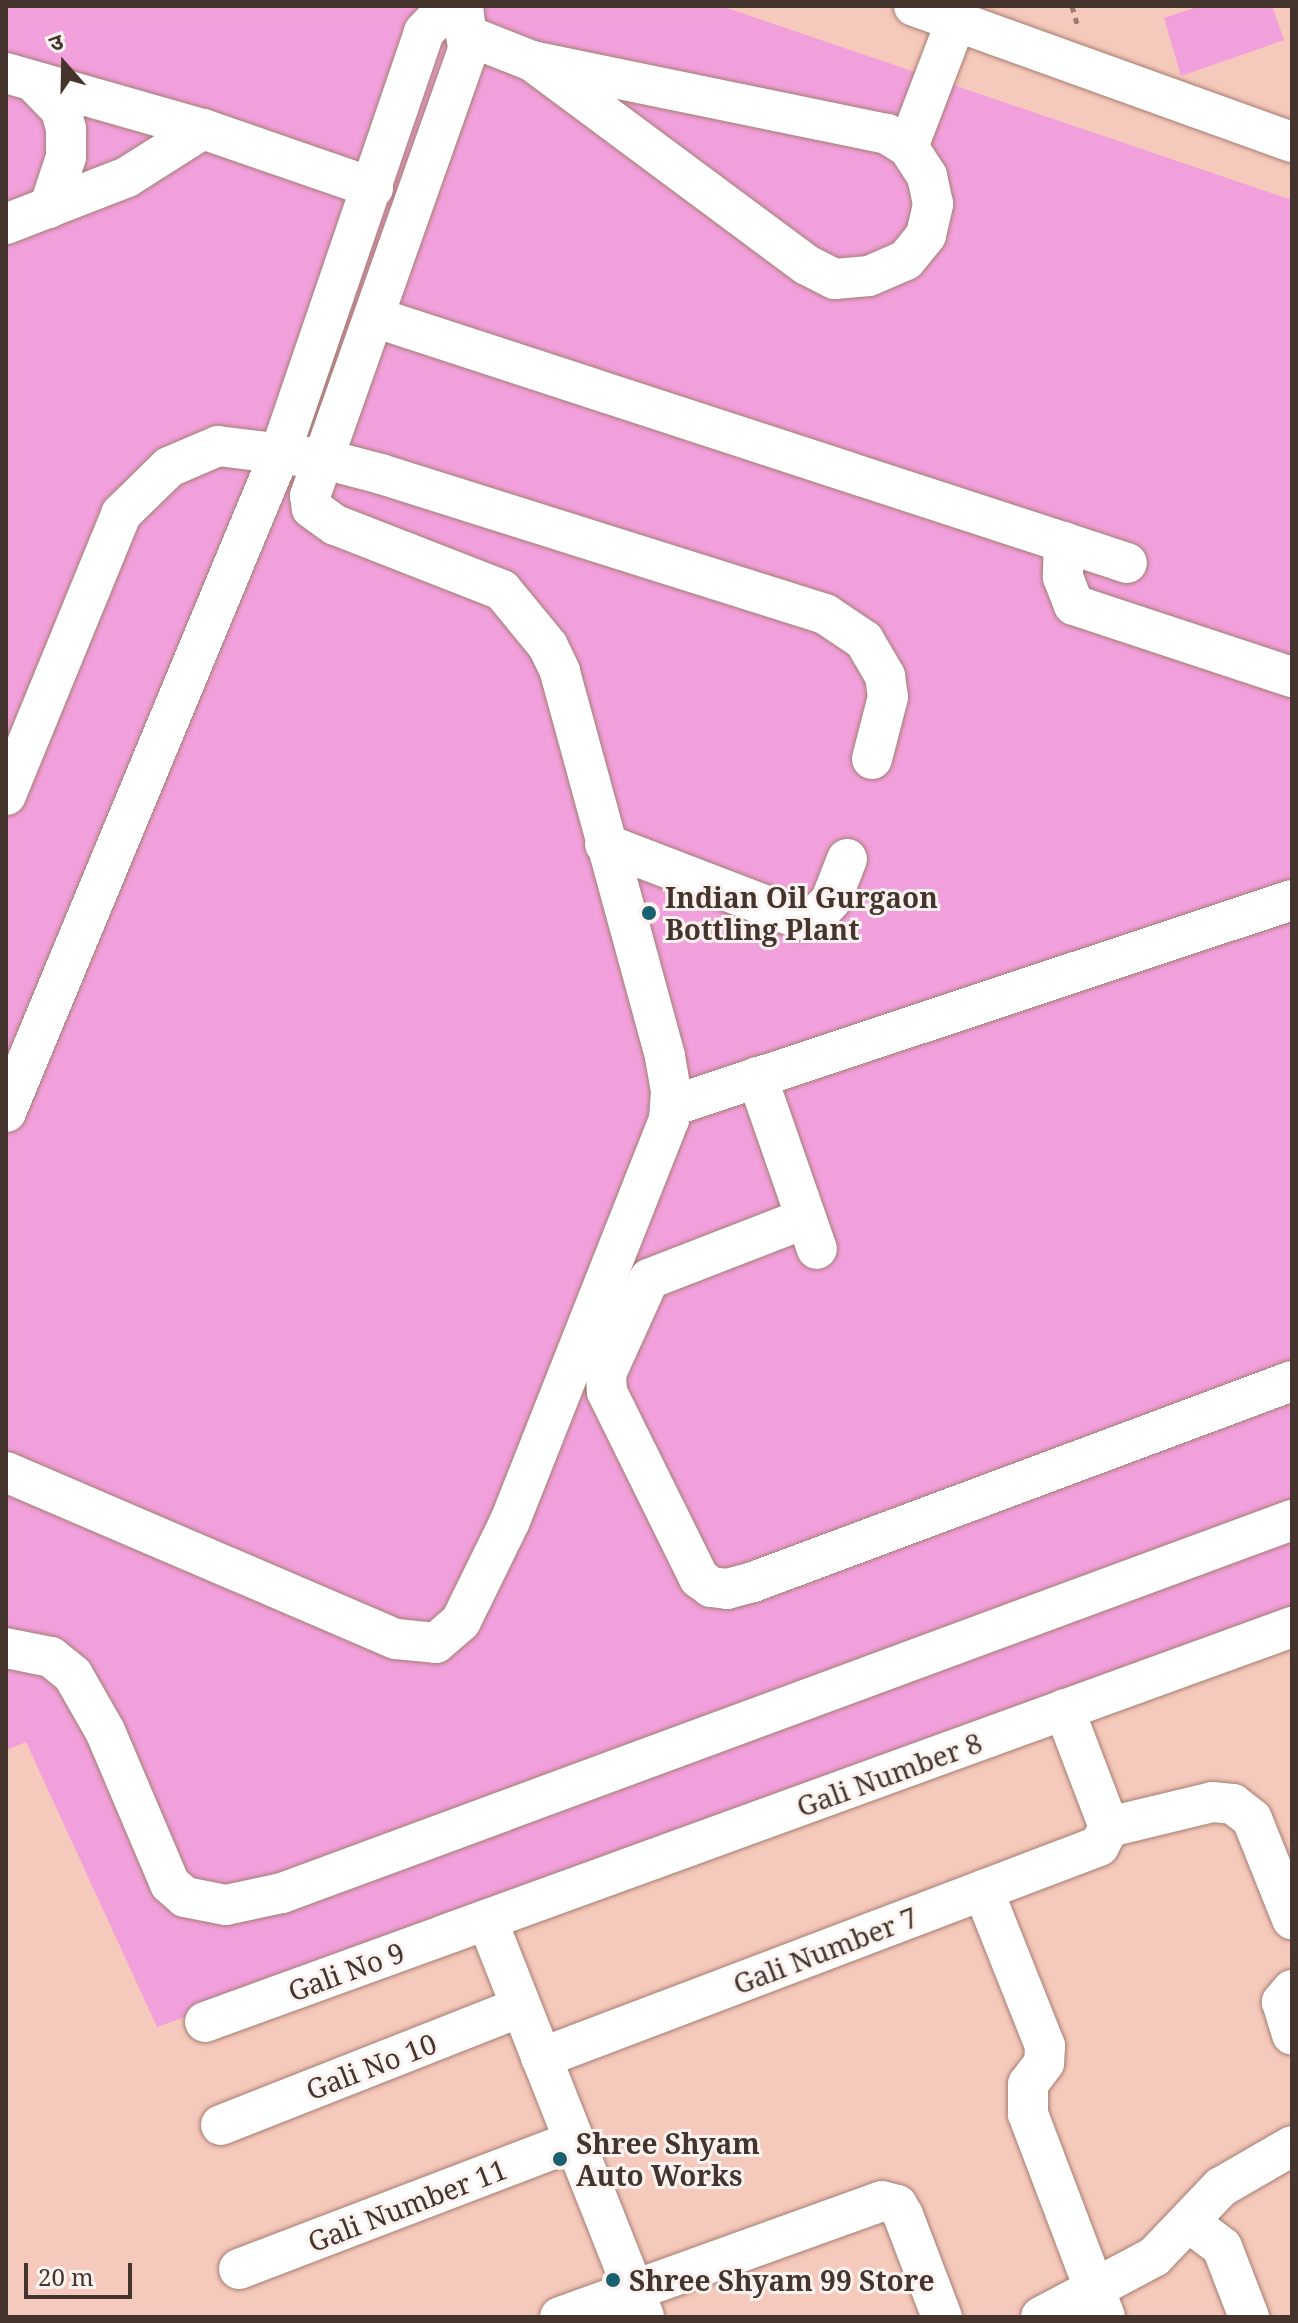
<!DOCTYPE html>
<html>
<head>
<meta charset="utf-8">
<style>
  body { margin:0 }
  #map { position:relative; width:1298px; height:2323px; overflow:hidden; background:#f5c9bb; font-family:"Noto Serif","Noto Sans Devanagari",serif }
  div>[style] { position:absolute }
  .building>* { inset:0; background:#f2a0dc }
  .path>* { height:5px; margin-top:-2.5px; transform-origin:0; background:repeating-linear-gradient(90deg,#997b71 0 6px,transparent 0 12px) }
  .roads { filter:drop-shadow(0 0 2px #a67d71) drop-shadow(0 0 2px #a67d71) }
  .minor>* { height:40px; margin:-20px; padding:0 20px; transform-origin:20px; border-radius:20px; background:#fff }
  .dots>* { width:22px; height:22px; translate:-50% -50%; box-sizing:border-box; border:4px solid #fcf3f0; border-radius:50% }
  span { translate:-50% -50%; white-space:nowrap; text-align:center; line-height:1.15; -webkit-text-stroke:6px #fcf3f0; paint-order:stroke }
  .poi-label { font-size:28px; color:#45342e; font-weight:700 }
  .left { translate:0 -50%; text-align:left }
  .street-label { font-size:28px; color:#45342e }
  .frame { position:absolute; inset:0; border:8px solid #45342e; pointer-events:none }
  .north { position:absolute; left:24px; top:24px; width:80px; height:80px; -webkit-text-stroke:6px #fcf3f0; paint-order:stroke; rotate:340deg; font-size:22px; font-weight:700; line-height:32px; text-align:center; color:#45342e }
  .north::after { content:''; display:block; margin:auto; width:28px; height:36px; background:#45342e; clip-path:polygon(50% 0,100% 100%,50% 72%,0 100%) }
  .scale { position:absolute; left:24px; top:2263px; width:108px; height:36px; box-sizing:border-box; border:4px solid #45342e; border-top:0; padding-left:10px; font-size:24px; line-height:28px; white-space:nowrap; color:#45342e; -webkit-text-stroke:6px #fcf3f0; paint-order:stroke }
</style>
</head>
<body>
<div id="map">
  <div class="building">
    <i style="clip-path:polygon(6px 6px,721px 6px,1292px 200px,1292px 1626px,157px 2027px,26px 1742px,6px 1750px)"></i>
    <i style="clip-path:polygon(1200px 6px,1272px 6px,1284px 40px,1181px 76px,1164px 18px)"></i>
  </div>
  <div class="path">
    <i style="left:1072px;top:6px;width:19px;rotate:74deg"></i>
  </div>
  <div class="roads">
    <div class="minor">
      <i style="left:914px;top:6px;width:402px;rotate:19.8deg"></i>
      <i style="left:466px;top:35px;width:71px;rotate:21.5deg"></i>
      <i style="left:532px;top:61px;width:342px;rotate:36.6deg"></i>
      <i style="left:807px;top:265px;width:31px;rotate:27deg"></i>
      <i style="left:835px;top:279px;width:34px;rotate:-5deg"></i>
      <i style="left:869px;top:276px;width:40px;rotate:-23.4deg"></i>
      <i style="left:906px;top:260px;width:32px;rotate:-51deg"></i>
      <i style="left:926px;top:235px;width:32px;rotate:-77deg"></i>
      <i style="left:933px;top:204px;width:29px;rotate:-102deg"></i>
      <i style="left:927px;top:176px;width:35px;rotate:-123deg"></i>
      <i style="left:908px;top:147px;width:25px;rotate:-148deg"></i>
      <i style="left:887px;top:134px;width:362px;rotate:-168.4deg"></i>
      <i style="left:6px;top:73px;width:205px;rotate:15.9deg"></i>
      <i style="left:203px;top:129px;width:180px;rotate:19.1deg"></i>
      <i style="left:33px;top:81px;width:40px;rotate:46deg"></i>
      <i style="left:61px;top:110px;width:20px;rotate:75deg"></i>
      <i style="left:66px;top:129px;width:28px;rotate:90deg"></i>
      <i style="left:66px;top:157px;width:54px;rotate:108.4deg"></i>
      <i style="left:908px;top:147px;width:135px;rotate:-69.1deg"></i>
      <i style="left:6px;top:224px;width:130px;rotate:-21.2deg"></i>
      <i style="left:127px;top:177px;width:90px;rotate:-32.3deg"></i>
      <i style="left:374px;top:317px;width:792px;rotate:18.09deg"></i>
      <i style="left:1064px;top:542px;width:35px;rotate:92deg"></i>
      <i style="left:1063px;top:577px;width:30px;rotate:69deg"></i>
      <i style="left:1074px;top:605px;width:230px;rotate:18.3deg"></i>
      <i style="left:6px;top:795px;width:304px;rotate:-67.7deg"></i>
      <i style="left:121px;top:514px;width:67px;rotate:-44.4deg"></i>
      <i style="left:169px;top:467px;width:53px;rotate:-23.2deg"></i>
      <i style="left:218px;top:446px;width:107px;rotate:7deg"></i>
      <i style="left:324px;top:459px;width:59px;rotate:14.7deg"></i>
      <i style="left:381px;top:474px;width:466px;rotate:17.5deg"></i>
      <i style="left:825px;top:614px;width:47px;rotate:33.7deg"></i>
      <i style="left:864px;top:640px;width:42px;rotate:59.7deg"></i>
      <i style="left:885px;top:676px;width:21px;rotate:82deg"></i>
      <i style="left:888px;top:697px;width:64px;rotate:104.5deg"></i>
      <i style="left:605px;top:844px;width:212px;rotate:21deg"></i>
      <i style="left:803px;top:920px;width:17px;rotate:-24deg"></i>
      <i style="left:819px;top:913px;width:18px;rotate:-47deg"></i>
      <i style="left:831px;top:900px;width:44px;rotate:-68.7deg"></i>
      <i style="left:757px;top:1077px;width:182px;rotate:70.8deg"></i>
      <i style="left:672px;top:1106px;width:653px;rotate:-18.38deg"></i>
      <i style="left:6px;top:1112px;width:714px;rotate:-67.42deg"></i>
      <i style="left:280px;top:453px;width:445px;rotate:-71.1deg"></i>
      <i style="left:424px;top:32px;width:35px;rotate:-47deg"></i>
      <i style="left:806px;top:1218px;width:168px;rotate:158.8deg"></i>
      <i style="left:649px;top:1279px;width:104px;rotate:114.4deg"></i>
      <i style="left:606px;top:1374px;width:18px;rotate:87deg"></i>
      <i style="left:607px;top:1392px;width:208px;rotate:63.7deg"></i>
      <i style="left:699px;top:1578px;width:15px;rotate:37deg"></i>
      <i style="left:711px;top:1587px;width:16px;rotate:7deg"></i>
      <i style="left:727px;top:1589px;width:27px;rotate:-15deg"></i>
      <i style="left:753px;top:1582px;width:575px;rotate:-20.45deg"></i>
      <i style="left:6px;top:1472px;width:424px;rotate:23.2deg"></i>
      <i style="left:396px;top:1639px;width:40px;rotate:5.7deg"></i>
      <i style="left:436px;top:1643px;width:33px;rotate:-41deg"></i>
      <i style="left:461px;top:1621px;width:111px;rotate:-63.9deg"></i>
      <i style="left:510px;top:1521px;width:431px;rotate:-68.4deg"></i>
      <i style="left:669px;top:1120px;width:29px;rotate:-86deg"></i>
      <i style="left:671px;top:1091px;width:36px;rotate:-100deg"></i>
      <i style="left:665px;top:1056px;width:399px;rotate:-105.3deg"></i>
      <i style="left:560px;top:671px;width:28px;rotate:-116deg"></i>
      <i style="left:548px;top:646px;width:72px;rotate:-129.4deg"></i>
      <i style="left:502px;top:590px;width:179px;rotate:-158.7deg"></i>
      <i style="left:335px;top:525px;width:29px;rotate:-144deg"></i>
      <i style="left:312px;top:508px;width:12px;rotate:-99deg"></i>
      <i style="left:310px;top:496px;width:474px;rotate:-70.5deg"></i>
      <i style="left:468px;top:49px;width:43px;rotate:-96.6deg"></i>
      <i style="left:6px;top:1648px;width:46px;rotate:11.3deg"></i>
      <i style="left:51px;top:1657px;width:28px;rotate:39deg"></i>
      <i style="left:73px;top:1675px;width:64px;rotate:60.3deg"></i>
      <i style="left:105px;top:1731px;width:166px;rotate:67deg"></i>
      <i style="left:170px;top:1884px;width:20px;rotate:41deg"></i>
      <i style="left:185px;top:1897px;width:42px;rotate:11deg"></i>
      <i style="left:226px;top:1905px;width:57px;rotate:-12.1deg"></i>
      <i style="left:282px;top:1893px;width:1077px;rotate:-20.27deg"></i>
      <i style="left:1109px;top:1827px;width:106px;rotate:-13.6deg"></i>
      <i style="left:1212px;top:1802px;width:21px;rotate:5deg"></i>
      <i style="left:1233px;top:1804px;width:24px;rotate:38deg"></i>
      <i style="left:1252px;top:1819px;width:108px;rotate:68.2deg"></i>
      <i style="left:983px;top:1890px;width:168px;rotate:68.3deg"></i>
      <i style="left:1045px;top:2046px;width:17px;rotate:93deg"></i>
      <i style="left:1044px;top:2063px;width:26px;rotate:127deg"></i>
      <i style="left:1028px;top:2084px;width:30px;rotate:90deg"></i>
      <i style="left:1028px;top:2114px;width:217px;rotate:69.2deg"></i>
      <i style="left:487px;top:1920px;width:427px;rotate:68.4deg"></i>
      <i style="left:1292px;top:1990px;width:16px;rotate:130deg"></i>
      <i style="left:1282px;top:2002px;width:34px;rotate:73deg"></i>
      <i style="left:205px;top:2022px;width:1157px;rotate:-19.97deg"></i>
      <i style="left:541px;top:2058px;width:597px;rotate:-20.8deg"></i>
      <i style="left:1099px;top:1846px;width:21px;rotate:-62deg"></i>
      <i style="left:1109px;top:1827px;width:126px;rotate:-110.9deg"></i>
      <i style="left:221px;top:2125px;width:322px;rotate:-21.5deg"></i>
      <i style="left:1190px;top:2223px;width:40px;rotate:37deg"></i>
      <i style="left:1222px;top:2247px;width:75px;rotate:68.9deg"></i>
      <i style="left:239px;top:2269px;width:359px;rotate:-20.9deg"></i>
      <i style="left:560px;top:2317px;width:342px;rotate:-19.8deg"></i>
      <i style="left:882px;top:2201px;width:16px;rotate:15deg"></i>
      <i style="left:897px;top:2205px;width:12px;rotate:59deg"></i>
      <i style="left:903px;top:2215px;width:109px;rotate:69.1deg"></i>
      <i style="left:1041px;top:2317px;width:128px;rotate:-28deg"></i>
      <i style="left:1154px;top:2257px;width:97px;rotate:-46.3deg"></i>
      <i style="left:1221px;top:2187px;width:82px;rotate:-30deg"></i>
    </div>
  </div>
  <div class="dots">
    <i style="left:649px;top:913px;background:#186070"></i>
    <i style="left:560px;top:2159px;background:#186070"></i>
    <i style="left:613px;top:2280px;background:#186070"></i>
  </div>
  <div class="poi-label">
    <span class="left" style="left:665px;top:913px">Indian Oil Gurgaon<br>Bottling Plant</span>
    <span class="left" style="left:576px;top:2159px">Shree Shyam<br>Auto Works</span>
    <span class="left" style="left:629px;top:2280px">Shree Shyam 99 Store</span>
  </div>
  <div class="street-label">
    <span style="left:889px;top:1774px;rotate:-20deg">Gali Number 8</span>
    <span style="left:825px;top:1950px;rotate:-21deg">Gali Number 7</span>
    <span style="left:346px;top:1971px;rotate:-20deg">Gali No 9</span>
    <span style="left:371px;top:2066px;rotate:-21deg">Gali No 10</span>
    <span style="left:407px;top:2205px;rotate:-21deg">Gali Number 11</span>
  </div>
  <div class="frame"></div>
  <div class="north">उ</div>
  <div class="scale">20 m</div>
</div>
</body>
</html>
